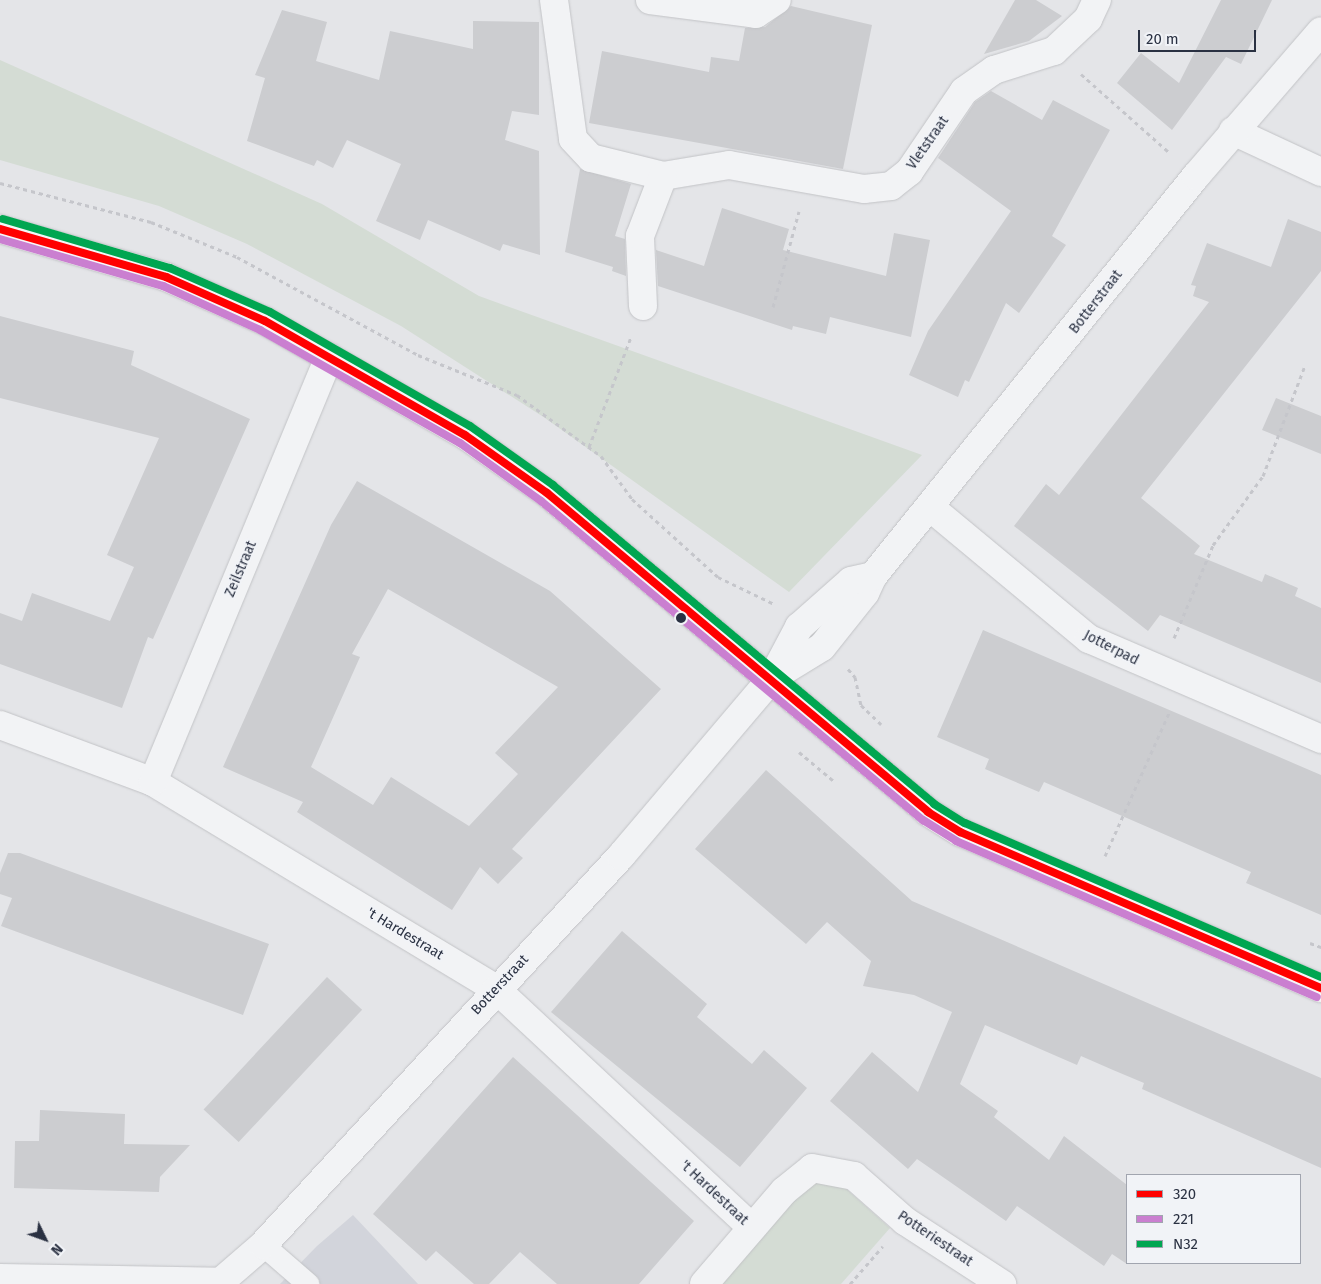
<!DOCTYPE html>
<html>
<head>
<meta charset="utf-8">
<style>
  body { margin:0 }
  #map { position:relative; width:1321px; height:1284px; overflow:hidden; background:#e4e5e8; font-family:"Fira Sans",sans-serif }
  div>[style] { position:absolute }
  .built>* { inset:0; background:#d2d4db }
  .green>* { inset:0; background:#d4dcd4 }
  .building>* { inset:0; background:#cccdd0; transform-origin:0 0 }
  .path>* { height:3px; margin-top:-1.5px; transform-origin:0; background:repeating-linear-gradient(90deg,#c5c6cb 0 4px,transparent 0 8px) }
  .roads { filter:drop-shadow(0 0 1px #c2c3c6) drop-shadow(0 0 1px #c2c3c6) }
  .service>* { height:22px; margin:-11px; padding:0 11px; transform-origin:11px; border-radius:11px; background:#f2f3f5 }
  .minor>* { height:28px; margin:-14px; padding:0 14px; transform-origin:14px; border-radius:14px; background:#f2f3f5 }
  .secondary>* { height:28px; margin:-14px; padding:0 14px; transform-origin:14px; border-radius:14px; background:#f6f6f7 }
  .bus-1>* { height:8px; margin:-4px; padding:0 4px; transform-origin:4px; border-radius:4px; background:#f00 }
  .bus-2>* { height:8px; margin:-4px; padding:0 4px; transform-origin:4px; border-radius:4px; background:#ca7fd0 }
  .bus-3>* { height:8px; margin:-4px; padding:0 4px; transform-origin:4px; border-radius:4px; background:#00a651 }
  .dots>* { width:14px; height:14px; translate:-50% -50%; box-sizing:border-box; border:2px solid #f1f3f7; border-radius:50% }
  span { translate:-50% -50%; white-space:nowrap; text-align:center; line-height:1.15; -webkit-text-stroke:4px #f1f3f7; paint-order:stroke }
  .street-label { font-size:14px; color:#2a3142 }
  .legend { position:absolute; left:1126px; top:1174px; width:175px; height:90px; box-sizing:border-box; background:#f1f3f7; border:1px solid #a1a5af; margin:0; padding:6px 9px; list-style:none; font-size:15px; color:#2a3142 }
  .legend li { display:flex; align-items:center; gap:10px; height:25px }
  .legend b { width:25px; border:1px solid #a1a5af }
  .north { position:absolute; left:20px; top:1214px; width:50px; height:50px; -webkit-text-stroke:4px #f1f3f7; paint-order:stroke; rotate:132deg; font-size:14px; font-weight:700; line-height:20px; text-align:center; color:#2a3142 }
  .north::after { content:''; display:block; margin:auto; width:18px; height:22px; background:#2a3142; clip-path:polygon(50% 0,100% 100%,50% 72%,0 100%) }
  .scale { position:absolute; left:1138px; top:30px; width:118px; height:22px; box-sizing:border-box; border:2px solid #2a3142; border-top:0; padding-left:6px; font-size:15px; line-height:18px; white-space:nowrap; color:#2a3142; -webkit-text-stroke:4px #f1f3f7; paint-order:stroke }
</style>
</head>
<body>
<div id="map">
  <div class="built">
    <i style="clip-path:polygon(353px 1215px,418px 1284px,280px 1284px,317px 1246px)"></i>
  </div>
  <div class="green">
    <i style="clip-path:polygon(0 60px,322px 204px,479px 296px,922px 455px,789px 592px,545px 418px,401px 326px,247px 244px,159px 206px,0 160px)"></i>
    <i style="clip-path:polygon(811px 1182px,842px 1185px,890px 1228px,841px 1284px,717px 1284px)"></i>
  </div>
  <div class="building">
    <i style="clip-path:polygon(1015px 0,1036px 0,1062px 16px,1029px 41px,984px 54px)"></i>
    <i style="clip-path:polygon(1221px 0,1272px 0,1241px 64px,1226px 57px,1172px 130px,1117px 83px,1141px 53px,1179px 83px)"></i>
    <i style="clip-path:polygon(791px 6px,872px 25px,843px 169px,589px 123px,602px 51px,709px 72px,711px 57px,739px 61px,745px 28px,765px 27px)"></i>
    <i style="clip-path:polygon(282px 10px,327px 22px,316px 61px,379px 80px,390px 31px,473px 49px,473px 21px,539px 22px,539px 115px,512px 111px,505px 140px,539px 151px,540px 255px,503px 244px,500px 251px,428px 220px,420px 240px,376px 221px,401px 164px,347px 140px,333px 168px,317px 160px,314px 166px,247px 141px,265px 78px,255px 75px)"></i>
    <i style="clip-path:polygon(991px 91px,1042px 120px,1053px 100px,1110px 130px,1052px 236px,1066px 245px,1019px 313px,1006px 303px,969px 382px,965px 380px,958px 397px,909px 375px,928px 331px,1011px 211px,938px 158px,975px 102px)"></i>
    <i style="clip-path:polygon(580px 169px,631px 184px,615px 236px,625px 239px,626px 276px,612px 271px,613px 267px,565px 252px)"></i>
    <i style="clip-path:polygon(722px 208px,789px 229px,783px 250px,886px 276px,894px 233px,930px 240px,911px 337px,830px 317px,826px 334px,793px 326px,792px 330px,658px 286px,656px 250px,704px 266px)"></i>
    <i style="clip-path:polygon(1288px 219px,1321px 232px,1321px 271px,1141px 498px,1200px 546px,1194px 554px,1262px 582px,1265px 574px,1298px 588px,1295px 596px,1321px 608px,1321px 683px,1160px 615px,1148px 631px,1014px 526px,1046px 484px,1059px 495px,1209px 302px,1193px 296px,1196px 286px,1191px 285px,1207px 243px,1271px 267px)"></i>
    <i style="clip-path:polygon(0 316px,134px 351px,131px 365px,250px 419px,153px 639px,148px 637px,122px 708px,0 664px,0 613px,22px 621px,32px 593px,110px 621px,134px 567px,107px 555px,159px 438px,0 398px)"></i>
    <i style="clip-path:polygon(1276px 398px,1321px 416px,1321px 454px,1262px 430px)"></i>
    <i style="clip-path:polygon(evenodd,357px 481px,550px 591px,661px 689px,512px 849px,523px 858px,498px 884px,480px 867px,452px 910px,297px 812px,303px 802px,223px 767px,331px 525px,357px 481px,388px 589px,558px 687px,495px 753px,518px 774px,469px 826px,391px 777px,373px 805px,311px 767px,360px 657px,352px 654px,388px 589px)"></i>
    <i style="clip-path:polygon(983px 630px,1321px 775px,1321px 915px,1246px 883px,1251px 872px,1044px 782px,1039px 792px,985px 769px,989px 759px,937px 737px)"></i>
    <i style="clip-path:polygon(766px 770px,912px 901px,1321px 1078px,1321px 1168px,1142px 1089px,1144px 1083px,1113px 1070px,1081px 1056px,1077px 1065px,985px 1025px,960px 1084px,998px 1111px,994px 1117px,1049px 1160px,1064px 1136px,1127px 1185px,1127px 1264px,1112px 1254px,1104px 1266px,1017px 1206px,1006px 1221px,917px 1159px,908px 1169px,830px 1101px,872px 1052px,918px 1092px,952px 1012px,914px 995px,863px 986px,871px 961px,827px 922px,806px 944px,695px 849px)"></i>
    <i style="clip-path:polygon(8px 853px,20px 853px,269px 944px,243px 1015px,1px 926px,12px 898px,0 894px,0 873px)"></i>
    <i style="clip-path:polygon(622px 931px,707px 1004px,697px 1017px,752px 1064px,764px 1050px,807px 1088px,740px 1167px,551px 1012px)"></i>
    <i style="left:327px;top:977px;width:48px;height:181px;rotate:43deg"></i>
    <i style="clip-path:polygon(513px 1057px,694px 1221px,639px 1284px,557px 1284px,520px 1252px,489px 1284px,474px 1284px,436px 1251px,426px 1261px,373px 1214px)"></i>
    <i style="clip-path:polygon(40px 1110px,125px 1114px,124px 1144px,190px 1145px,160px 1177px,159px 1192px,14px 1188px,15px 1141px,39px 1141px)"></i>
  </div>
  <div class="path">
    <i style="left:1081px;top:74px;width:119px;rotate:41.6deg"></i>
    <i style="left:0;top:183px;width:156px;rotate:14.5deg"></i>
    <i style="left:151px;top:222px;width:93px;rotate:22.1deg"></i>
    <i style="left:237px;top:257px;width:206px;rotate:28.4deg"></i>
    <i style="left:418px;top:355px;width:107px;rotate:22deg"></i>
    <i style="left:517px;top:395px;width:104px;rotate:36deg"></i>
    <i style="left:601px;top:456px;width:53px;rotate:54.2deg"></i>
    <i style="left:632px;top:499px;width:116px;rotate:42.2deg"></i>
    <i style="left:718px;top:577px;width:62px;rotate:25.7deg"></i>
    <i style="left:773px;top:307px;width:99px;rotate:-74.8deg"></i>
    <i style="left:589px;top:447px;width:118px;rotate:-69.1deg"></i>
    <i style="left:1174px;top:638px;width:101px;rotate:-67.2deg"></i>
    <i style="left:1213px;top:545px;width:85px;rotate:-54.1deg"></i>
    <i style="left:1263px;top:476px;width:116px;rotate:-69.2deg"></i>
    <i style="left:848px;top:669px;width:11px;rotate:49deg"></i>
    <i style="left:855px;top:677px;width:29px;rotate:78deg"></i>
    <i style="left:861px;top:705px;width:28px;rotate:44deg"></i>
    <i style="left:799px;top:752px;width:47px;rotate:39.8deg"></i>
    <i style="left:1105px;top:856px;width:159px;rotate:-65.9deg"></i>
    <i style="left:1310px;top:943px;width:12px;rotate:20deg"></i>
    <i style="left:850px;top:1284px;width:50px;rotate:-49deg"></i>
  </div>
  <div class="roads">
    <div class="service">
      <i style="left:263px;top:1245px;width:60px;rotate:40.9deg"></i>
    </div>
    <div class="minor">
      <i style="left:554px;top:0;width:140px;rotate:82.2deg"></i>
      <i style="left:573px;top:139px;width:26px;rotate:47deg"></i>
      <i style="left:591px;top:158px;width:74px;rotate:14deg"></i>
      <i style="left:663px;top:176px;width:67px;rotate:-9.5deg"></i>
      <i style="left:729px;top:165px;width:137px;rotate:10.1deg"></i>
      <i style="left:864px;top:189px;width:27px;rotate:-6deg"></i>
      <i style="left:891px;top:186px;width:23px;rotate:-38deg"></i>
      <i style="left:909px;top:172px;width:98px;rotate:-55.8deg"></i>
      <i style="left:964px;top:91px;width:37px;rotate:-35deg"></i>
      <i style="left:994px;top:70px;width:63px;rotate:-17.6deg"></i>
      <i style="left:1054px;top:51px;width:47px;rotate:-43.3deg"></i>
      <i style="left:1088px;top:19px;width:21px;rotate:-65deg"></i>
      <i style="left:650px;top:0;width:107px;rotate:7.5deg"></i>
      <i style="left:756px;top:14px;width:25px;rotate:-34deg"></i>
      <i style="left:1233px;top:131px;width:97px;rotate:25deg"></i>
      <i style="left:643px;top:306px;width:70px;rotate:-92.5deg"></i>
      <i style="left:640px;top:236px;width:64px;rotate:-69deg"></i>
      <i style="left:931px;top:508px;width:205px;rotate:39.7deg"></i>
      <i style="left:1089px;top:639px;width:253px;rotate:23.3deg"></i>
      <i style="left:773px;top:677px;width:57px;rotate:-31.5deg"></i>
      <i style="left:822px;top:647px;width:69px;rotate:-51.5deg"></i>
      <i style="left:865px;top:593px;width:19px;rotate:-65deg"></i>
      <i style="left:873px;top:576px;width:514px;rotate:-51.08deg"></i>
      <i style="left:1196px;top:176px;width:191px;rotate:-49.2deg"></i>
      <i style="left:0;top:725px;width:163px;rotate:20.4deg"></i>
      <i style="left:153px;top:782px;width:401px;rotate:31.1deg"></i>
      <i style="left:496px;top:989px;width:350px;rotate:43deg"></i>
      <i style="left:153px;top:782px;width:460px;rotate:-67.5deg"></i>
      <i style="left:0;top:1278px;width:220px;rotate:1deg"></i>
      <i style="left:218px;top:1284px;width:60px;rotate:-40.9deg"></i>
      <i style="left:263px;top:1245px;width:529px;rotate:-47.38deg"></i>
      <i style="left:621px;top:856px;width:233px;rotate:-49.7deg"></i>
      <i style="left:772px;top:678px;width:58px;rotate:-62.1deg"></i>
      <i style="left:799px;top:627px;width:69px;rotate:-41.5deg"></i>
      <i style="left:851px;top:581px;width:23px;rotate:-13deg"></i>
      <i style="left:704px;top:1284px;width:123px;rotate:-49.3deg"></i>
      <i style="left:784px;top:1191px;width:36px;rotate:-39deg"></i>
      <i style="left:812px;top:1168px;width:43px;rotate:10.8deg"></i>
      <i style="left:854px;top:1176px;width:68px;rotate:41.4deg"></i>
      <i style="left:905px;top:1221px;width:116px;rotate:33deg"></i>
    </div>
    <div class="secondary">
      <i style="left:0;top:229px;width:173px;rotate:16.1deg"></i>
      <i style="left:166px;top:277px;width:108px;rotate:24deg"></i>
      <i style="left:265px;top:321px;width:230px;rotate:29.7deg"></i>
      <i style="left:465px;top:435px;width:100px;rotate:35.3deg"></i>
      <i style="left:547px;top:493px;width:497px;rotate:39.9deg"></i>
      <i style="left:928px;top:812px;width:38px;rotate:32deg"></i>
      <i style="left:960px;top:832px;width:393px;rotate:23.4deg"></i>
    </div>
  </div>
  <div class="bus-1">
    <i style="left:0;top:229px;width:173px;rotate:16.1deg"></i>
    <i style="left:166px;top:277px;width:108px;rotate:24deg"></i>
    <i style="left:265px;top:321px;width:230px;rotate:29.7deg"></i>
    <i style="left:465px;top:435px;width:100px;rotate:35.3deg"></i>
    <i style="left:547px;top:493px;width:497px;rotate:39.9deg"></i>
    <i style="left:928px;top:812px;width:38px;rotate:32deg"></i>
    <i style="left:960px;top:832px;width:393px;rotate:23.4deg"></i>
  </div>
  <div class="bus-2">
    <i style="left:0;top:239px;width:170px;rotate:16.1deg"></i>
    <i style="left:163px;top:286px;width:107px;rotate:24.4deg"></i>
    <i style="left:260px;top:330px;width:230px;rotate:29.5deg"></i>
    <i style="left:460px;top:443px;width:100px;rotate:35.6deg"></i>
    <i style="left:541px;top:501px;width:498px;rotate:39.9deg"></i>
    <i style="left:923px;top:820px;width:39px;rotate:32deg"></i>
    <i style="left:956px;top:841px;width:393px;rotate:23.4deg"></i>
  </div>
  <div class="bus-3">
    <i style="left:3px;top:219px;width:174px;rotate:16.4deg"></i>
    <i style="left:170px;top:268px;width:109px;rotate:23.7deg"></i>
    <i style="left:270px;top:312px;width:230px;rotate:29.7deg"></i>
    <i style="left:470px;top:426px;width:102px;rotate:35.4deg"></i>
    <i style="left:553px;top:485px;width:497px;rotate:39.9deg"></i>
    <i style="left:934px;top:804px;width:36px;rotate:32deg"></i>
    <i style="left:965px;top:823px;width:388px;rotate:23.4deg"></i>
  </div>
  <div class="dots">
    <i style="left:681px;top:618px;background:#2a3142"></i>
  </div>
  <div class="street-label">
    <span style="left:928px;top:143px;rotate:-55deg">Vletstraat</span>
    <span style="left:1096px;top:302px;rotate:-52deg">Botterstraat</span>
    <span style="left:241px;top:569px;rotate:-67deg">Zeilstraat</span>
    <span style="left:1111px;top:648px;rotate:27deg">Jotterpad</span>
    <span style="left:405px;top:934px;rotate:31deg">'t Hardestraat</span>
    <span style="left:500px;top:985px;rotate:-47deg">Botterstraat</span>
    <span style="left:714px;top:1193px;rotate:43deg">'t Hardestraat</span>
    <span style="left:935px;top:1239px;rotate:34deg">Potteriestraat</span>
  </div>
  <ul class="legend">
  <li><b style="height:6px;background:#f00"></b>320</li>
  <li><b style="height:6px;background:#ca7fd0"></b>221</li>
  <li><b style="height:6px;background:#00a651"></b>N32</li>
  </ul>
  <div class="north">N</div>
  <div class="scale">20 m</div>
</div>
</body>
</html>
